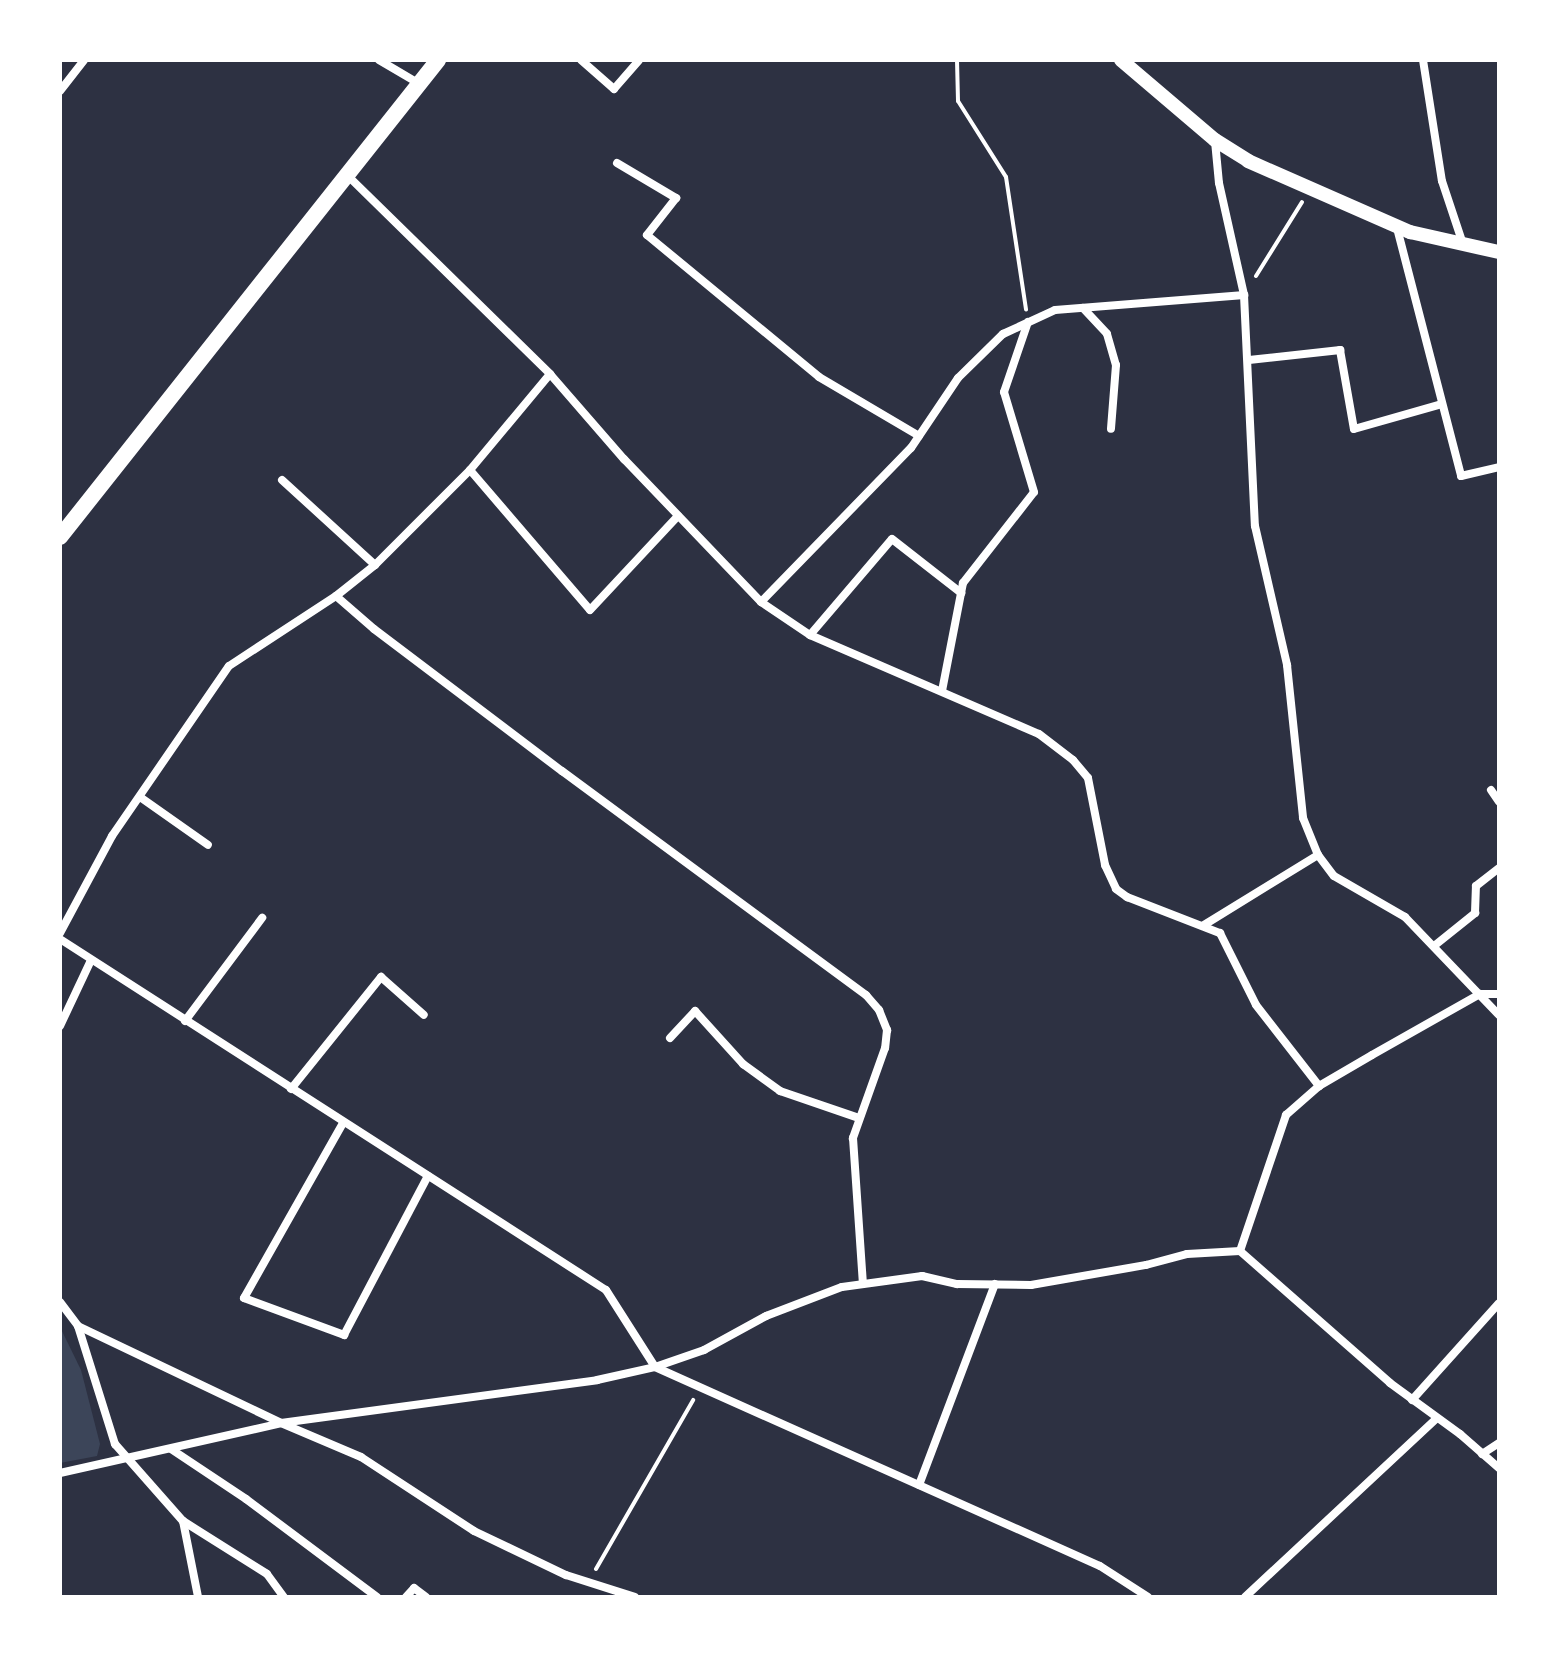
<!DOCTYPE html>
<html>
<head>
<meta charset="utf-8">
<style>
  body { margin:0 }
  #map { position:relative; width:1559px; height:1657px; overflow:hidden; background:#2d3142; font-family:"Times New Roman",serif }
  div>[style] { position:absolute }
  .green>* { inset:0; background:#3c4559 }
  .path>* { height:4px; margin:-2px; padding:0 2px; transform-origin:2px; border-radius:2px; background:#fff }
  .minor>* { height:8px; margin:-4px; padding:0 4px; transform-origin:4px; border-radius:4px; background:#fff }
  .tertiary>* { height:14px; margin:-7px; padding:0 7px; transform-origin:7px; border-radius:7px; background:#fff }
  .secondary>* { height:16px; margin:-8px; padding:0 8px; transform-origin:8px; border-radius:8px; background:#fff }
  span { translate:-50% -50%; white-space:nowrap; text-align:center; line-height:1.15; -webkit-text-stroke:6px #fff; paint-order:stroke }
  .frame { position:absolute; inset:0; border:62px solid #fff; pointer-events:none }
</style>
</head>
<body>
<div id="map">
  <div class="green">
    <i style="clip-path:polygon(60px 1327px,81px 1370px,100px 1444px,97px 1456px,60px 1463px)"></i>
  </div>
  <div class="path">
    <i style="left:957px;top:60px;width:41px;rotate:88.6deg"></i>
    <i style="left:958px;top:101px;width:90px;rotate:57.7deg"></i>
    <i style="left:1006px;top:177px;width:134px;rotate:81.4deg"></i>
    <i style="left:1256px;top:276px;width:87px;rotate:-58.1deg"></i>
    <i style="left:596px;top:1569px;width:195px;rotate:-60.1deg"></i>
  </div>
  <div class="minor">
    <i style="left:379px;top:60px;width:45px;rotate:30.5deg"></i>
    <i style="left:581px;top:60px;width:44px;rotate:41.3deg"></i>
    <i style="left:614px;top:89px;width:38px;rotate:-49deg"></i>
    <i style="left:1423px;top:60px;width:122px;rotate:81.1deg"></i>
    <i style="left:1442px;top:181px;width:63px;rotate:71.6deg"></i>
    <i style="left:60px;top:91px;width:39px;rotate:-52deg"></i>
    <i style="left:1215px;top:141px;width:42px;rotate:84.6deg"></i>
    <i style="left:1219px;top:183px;width:115px;rotate:77.4deg"></i>
    <i style="left:1244px;top:295px;width:231px;rotate:87.3deg"></i>
    <i style="left:1255px;top:526px;width:143px;rotate:77deg"></i>
    <i style="left:1287px;top:665px;width:154px;rotate:84deg"></i>
    <i style="left:1303px;top:818px;width:40px;rotate:68deg"></i>
    <i style="left:1318px;top:855px;width:26px;rotate:53deg"></i>
    <i style="left:1334px;top:876px;width:82px;rotate:30deg"></i>
    <i style="left:1405px;top:917px;width:136px;rotate:46.2deg"></i>
    <i style="left:617px;top:163px;width:69px;rotate:30.7deg"></i>
    <i style="left:676px;top:198px;width:47px;rotate:128.1deg"></i>
    <i style="left:647px;top:235px;width:223px;rotate:39.5deg"></i>
    <i style="left:819px;top:377px;width:116px;rotate:30.5deg"></i>
    <i style="left:346px;top:174px;width:286px;rotate:44.4deg"></i>
    <i style="left:550px;top:374px;width:113px;rotate:49deg"></i>
    <i style="left:624px;top:459px;width:198px;rotate:46.2deg"></i>
    <i style="left:761px;top:602px;width:59px;rotate:34deg"></i>
    <i style="left:810px;top:635px;width:249px;rotate:23.4deg"></i>
    <i style="left:1039px;top:734px;width:43px;rotate:37.4deg"></i>
    <i style="left:1073px;top:760px;width:23px;rotate:50deg"></i>
    <i style="left:1088px;top:778px;width:89px;rotate:78.9deg"></i>
    <i style="left:1105px;top:865px;width:26px;rotate:65deg"></i>
    <i style="left:1116px;top:889px;width:14px;rotate:36deg"></i>
    <i style="left:1127px;top:897px;width:100px;rotate:21.2deg"></i>
    <i style="left:1220px;top:933px;width:80px;rotate:63.4deg"></i>
    <i style="left:1256px;top:1005px;width:103px;rotate:52.1deg"></i>
    <i style="left:1397px;top:228px;width:256px;rotate:75.5deg"></i>
    <i style="left:1461px;top:476px;width:39px;rotate:-13deg"></i>
    <i style="left:1083px;top:308px;width:35px;rotate:47deg"></i>
    <i style="left:1107px;top:334px;width:32px;rotate:74deg"></i>
    <i style="left:1116px;top:365px;width:64px;rotate:94.5deg"></i>
    <i style="left:1249px;top:360px;width:92px;rotate:-6.3deg"></i>
    <i style="left:1340px;top:350px;width:80px;rotate:80deg"></i>
    <i style="left:1354px;top:429px;width:91px;rotate:-15.9deg"></i>
    <i style="left:470px;top:470px;width:184px;rotate:49.4deg"></i>
    <i style="left:590px;top:610px;width:129px;rotate:-46.9deg"></i>
    <i style="left:282px;top:480px;width:126px;rotate:42.4deg"></i>
    <i style="left:336px;top:596px;width:50px;rotate:41deg"></i>
    <i style="left:374px;top:629px;width:236px;rotate:37.1deg"></i>
    <i style="left:562px;top:771px;width:378px;rotate:36.4deg"></i>
    <i style="left:866px;top:995px;width:20px;rotate:49deg"></i>
    <i style="left:879px;top:1010px;width:22px;rotate:68deg"></i>
    <i style="left:887px;top:1030px;width:18px;rotate:96deg"></i>
    <i style="left:885px;top:1048px;width:96px;rotate:109.6deg"></i>
    <i style="left:853px;top:1138px;width:145px;rotate:86.1deg"></i>
    <i style="left:761px;top:602px;width:215px;rotate:-45.8deg"></i>
    <i style="left:911px;top:448px;width:84px;rotate:-56.1deg"></i>
    <i style="left:958px;top:378px;width:63px;rotate:-44.4deg"></i>
    <i style="left:1003px;top:334px;width:57px;rotate:-24.8deg"></i>
    <i style="left:1055px;top:310px;width:190px;rotate:-4.5deg"></i>
    <i style="left:810px;top:635px;width:126px;rotate:-49.5deg"></i>
    <i style="left:892px;top:539px;width:88px;rotate:38deg"></i>
    <i style="left:942px;top:691px;width:110px;rotate:-79deg"></i>
    <i style="left:963px;top:583px;width:115px;rotate:-52deg"></i>
    <i style="left:1034px;top:492px;width:104px;rotate:-106.7deg"></i>
    <i style="left:1004px;top:392px;width:74px;rotate:-71.1deg"></i>
    <i style="left:1491px;top:790px;width:14px;rotate:56deg"></i>
    <i style="left:140px;top:797px;width:83px;rotate:35.2deg"></i>
    <i style="left:1204px;top:925px;width:134px;rotate:-31.6deg"></i>
    <i style="left:60px;top:933px;width:110px;rotate:-61.8deg"></i>
    <i style="left:112px;top:836px;width:206px;rotate:-55.5deg"></i>
    <i style="left:229px;top:666px;width:128px;rotate:-33.2deg"></i>
    <i style="left:336px;top:596px;width:50px;rotate:-38.5deg"></i>
    <i style="left:375px;top:565px;width:134px;rotate:-45deg"></i>
    <i style="left:470px;top:470px;width:125px;rotate:-50.2deg"></i>
    <i style="left:60px;top:939px;width:649px;rotate:32.74deg"></i>
    <i style="left:606px;top:1290px;width:91px;rotate:57.5deg"></i>
    <i style="left:655px;top:1367px;width:487px;rotate:24.1deg"></i>
    <i style="left:1100px;top:1566px;width:57px;rotate:32.9deg"></i>
    <i style="left:1434px;top:946px;width:53px;rotate:-38.8deg"></i>
    <i style="left:1475px;top:913px;width:27px;rotate:-88deg"></i>
    <i style="left:1476px;top:886px;width:29px;rotate:-38deg"></i>
    <i style="left:185px;top:1021px;width:129px;rotate:-53.2deg"></i>
    <i style="left:60px;top:1026px;width:73px;rotate:-64.8deg"></i>
    <i style="left:670px;top:1038px;width:37px;rotate:-47deg"></i>
    <i style="left:695px;top:1011px;width:72px;rotate:47.8deg"></i>
    <i style="left:743px;top:1064px;width:46px;rotate:36.1deg"></i>
    <i style="left:780px;top:1091px;width:83px;rotate:18.9deg"></i>
    <i style="left:291px;top:1089px;width:144px;rotate:-51.2deg"></i>
    <i style="left:381px;top:977px;width:57px;rotate:41.5deg"></i>
    <i style="left:343px;top:1123px;width:201px;rotate:119.5deg"></i>
    <i style="left:244px;top:1298px;width:107px;rotate:20.3deg"></i>
    <i style="left:344px;top:1335px;width:180px;rotate:-62.2deg"></i>
    <i style="left:1240px;top:1251px;width:144px;rotate:-71.3deg"></i>
    <i style="left:1286px;top:1115px;width:44px;rotate:-41.3deg"></i>
    <i style="left:1319px;top:1086px;width:61px;rotate:-30.3deg"></i>
    <i style="left:1372px;top:1055px;width:124px;rotate:-29.5deg"></i>
    <i style="left:1480px;top:994px;width:19px"></i>
    <i style="left:60px;top:1302px;width:30px;rotate:53deg"></i>
    <i style="left:78px;top:1326px;width:124px;rotate:72.6deg"></i>
    <i style="left:115px;top:1444px;width:103px;rotate:48.6deg"></i>
    <i style="left:183px;top:1521px;width:77px;rotate:78.8deg"></i>
    <i style="left:78px;top:1326px;width:225px;rotate:25.5deg"></i>
    <i style="left:281px;top:1423px;width:87px;rotate:23deg"></i>
    <i style="left:361px;top:1457px;width:135px;rotate:33.2deg"></i>
    <i style="left:474px;top:1531px;width:102px;rotate:25.6deg"></i>
    <i style="left:566px;top:1575px;width:72px;rotate:17.7deg"></i>
    <i style="left:1412px;top:1400px;width:130px;rotate:-48.1deg"></i>
    <i style="left:171px;top:1449px;width:90px;rotate:33.7deg"></i>
    <i style="left:246px;top:1499px;width:164px;rotate:36.8deg"></i>
    <i style="left:1482px;top:1454px;width:20px;rotate:-33deg"></i>
    <i style="left:60px;top:1473px;width:227px;rotate:-12.7deg"></i>
    <i style="left:281px;top:1423px;width:319px;rotate:-7.7deg"></i>
    <i style="left:597px;top:1380px;width:59px;rotate:-12.6deg"></i>
    <i style="left:655px;top:1367px;width:52px;rotate:-19.1deg"></i>
    <i style="left:704px;top:1350px;width:71px;rotate:-28.7deg"></i>
    <i style="left:766px;top:1316px;width:81px;rotate:-20.9deg"></i>
    <i style="left:842px;top:1287px;width:81px;rotate:-7.8deg"></i>
    <i style="left:922px;top:1276px;width:36px;rotate:13deg"></i>
    <i style="left:957px;top:1284px;width:74px;rotate:0.8deg"></i>
    <i style="left:1031px;top:1285px;width:117px;rotate:-9.9deg"></i>
    <i style="left:1146px;top:1265px;width:42px;rotate:-15deg"></i>
    <i style="left:1187px;top:1254px;width:53px;rotate:-3.2deg"></i>
    <i style="left:1240px;top:1251px;width:200px;rotate:41.3deg"></i>
    <i style="left:1390px;top:1383px;width:87px;rotate:36.1deg"></i>
    <i style="left:1460px;top:1434px;width:52px;rotate:41.1deg"></i>
    <i style="left:919px;top:1485px;width:215px;rotate:-69.3deg"></i>
    <i style="left:183px;top:1521px;width:99px;rotate:32.2deg"></i>
    <i style="left:267px;top:1574px;width:29px;rotate:54deg"></i>
    <i style="left:406px;top:1597px;width:12px;rotate:-48deg"></i>
    <i style="left:414px;top:1588px;width:15px;rotate:37deg"></i>
    <i style="left:1245px;top:1597px;width:262px;rotate:-43deg"></i>
  </div>
  <div class="tertiary">
    <i style="left:1121px;top:60px;width:123px;rotate:40.4deg"></i>
    <i style="left:1215px;top:140px;width:39px;rotate:32deg"></i>
    <i style="left:1248px;top:161px;width:177px;rotate:23.7deg"></i>
    <i style="left:1410px;top:232px;width:91px;rotate:12.7deg"></i>
  </div>
  <div class="secondary">
    <i style="left:60px;top:537px;width:609px;rotate:-51.6deg"></i>
  </div>
  <div class="frame"></div>
</div>
</body>
</html>
